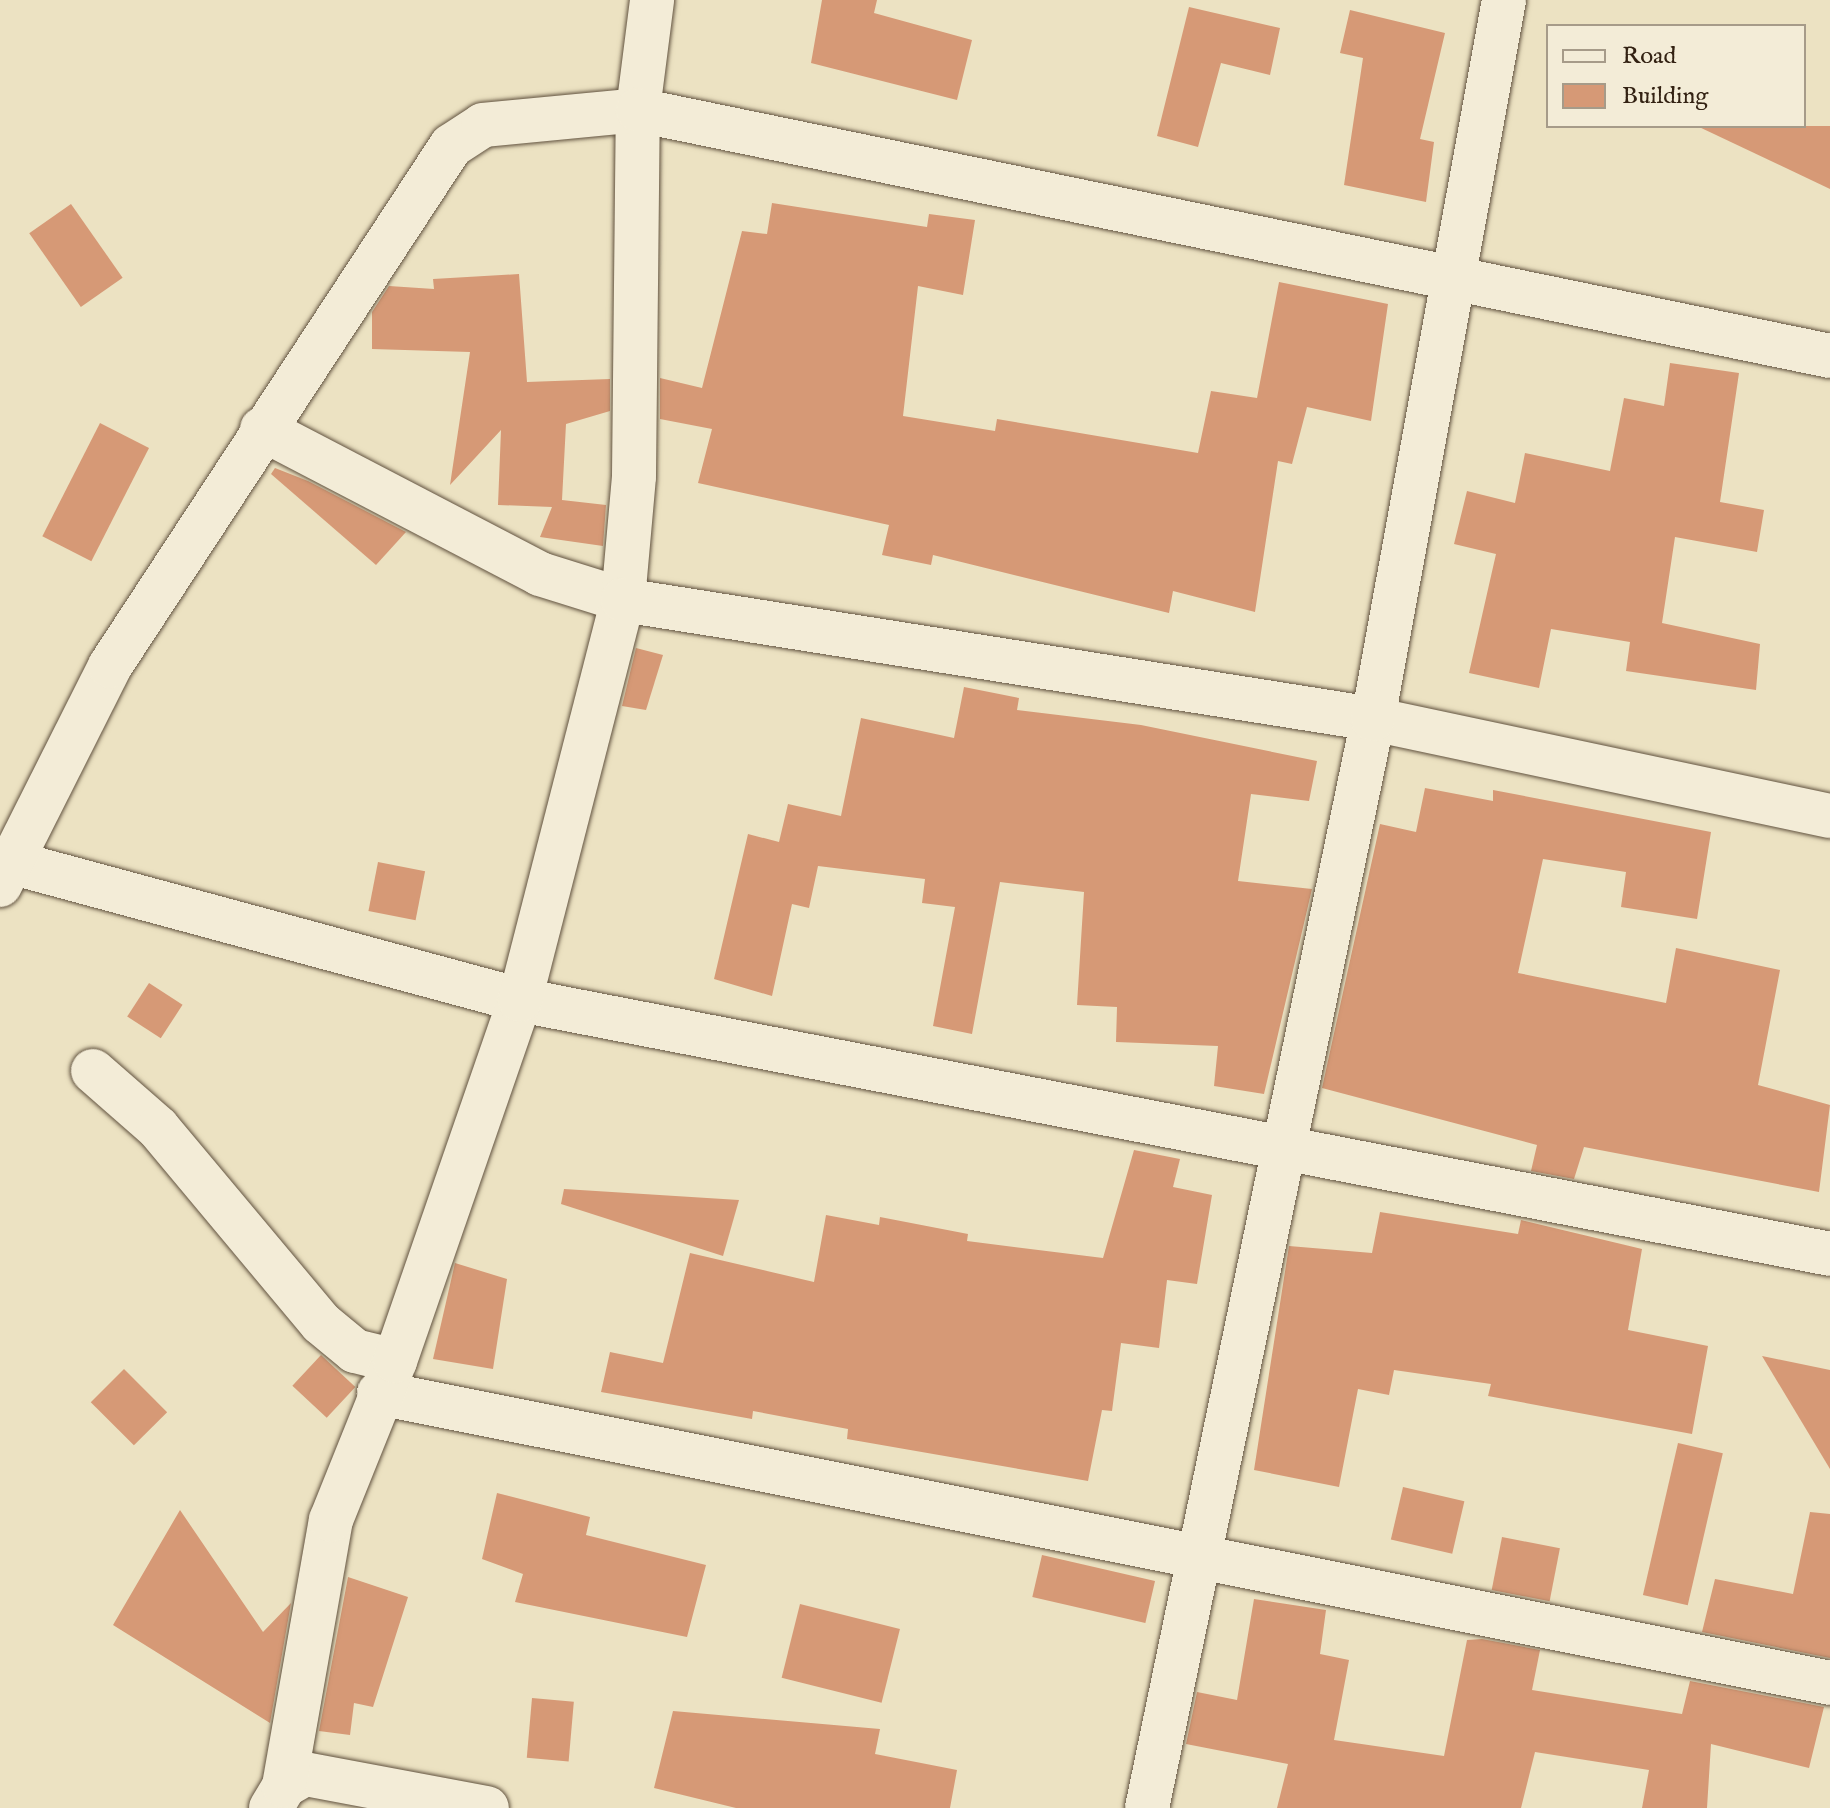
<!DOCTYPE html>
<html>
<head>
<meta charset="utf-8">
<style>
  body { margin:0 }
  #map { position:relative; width:1830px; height:1808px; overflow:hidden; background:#ece2c2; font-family:"IM FELL English",serif }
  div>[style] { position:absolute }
  .building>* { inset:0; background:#d69976; transform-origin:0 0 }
  .roads { filter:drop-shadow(0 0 2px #61523f) drop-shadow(0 0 2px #61523f) }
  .minor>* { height:44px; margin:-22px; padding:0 22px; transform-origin:22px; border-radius:22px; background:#f3ecd7 }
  span { translate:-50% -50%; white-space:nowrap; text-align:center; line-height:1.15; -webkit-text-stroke:8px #f3ecd7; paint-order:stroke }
  .legend { position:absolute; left:1546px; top:24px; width:260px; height:104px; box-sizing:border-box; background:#f3ecd7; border:2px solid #a69b89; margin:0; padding:10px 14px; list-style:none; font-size:24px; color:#332213 }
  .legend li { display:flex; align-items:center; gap:16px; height:40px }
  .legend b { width:40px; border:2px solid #a69b89 }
</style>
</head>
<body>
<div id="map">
  <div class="building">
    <i style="clip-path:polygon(822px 0,877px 0,874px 13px,972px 40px,957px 100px,811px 63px)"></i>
    <i style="clip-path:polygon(1189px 7px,1280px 28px,1270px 75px,1221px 63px,1198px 147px,1157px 136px)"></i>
    <i style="clip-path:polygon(1350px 10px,1445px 33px,1420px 139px,1434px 142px,1426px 202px,1344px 185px,1363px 58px,1340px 53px)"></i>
    <i style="clip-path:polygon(1697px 126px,1830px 126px,1830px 189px)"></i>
    <i style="clip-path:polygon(772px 203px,927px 227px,929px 214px,975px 220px,963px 295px,918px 286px,903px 416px,995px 431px,997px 419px,1198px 453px,1211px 391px,1257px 398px,1279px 282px,1388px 304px,1371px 421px,1307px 407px,1292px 464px,1278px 461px,1255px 612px,1173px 591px,1169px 613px,933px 555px,931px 565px,882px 555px,889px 525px,698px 483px,712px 429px,660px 419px,660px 378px,702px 388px,742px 231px,767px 234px)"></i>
    <i style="left:71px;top:204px;width:90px;height:51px;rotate:55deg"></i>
    <i style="clip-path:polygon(519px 274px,527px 382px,610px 379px,610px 411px,566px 424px,562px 500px,606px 505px,603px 546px,540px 537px,552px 507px,498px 505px,501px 430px,450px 485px,470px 352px,372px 349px,372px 312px,389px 286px,434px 289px,433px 279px)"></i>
    <i style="clip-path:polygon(1670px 363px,1739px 373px,1720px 502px,1764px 510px,1757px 552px,1675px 537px,1662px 623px,1760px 644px,1756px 690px,1626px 671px,1630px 642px,1551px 629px,1539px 688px,1469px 673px,1496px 554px,1454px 544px,1467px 491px,1515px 503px,1525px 453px,1610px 471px,1624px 398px,1664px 406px)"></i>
    <i style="left:100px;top:423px;width:55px;height:127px;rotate:27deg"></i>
    <i style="clip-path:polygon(275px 468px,308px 481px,406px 532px,376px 565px,271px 474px)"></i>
    <i style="clip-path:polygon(636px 648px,663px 655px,646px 710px,622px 706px)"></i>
    <i style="clip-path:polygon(964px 687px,1019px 698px,1017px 710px,1141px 725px,1317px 761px,1309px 801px,1251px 794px,1238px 881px,1312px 889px,1264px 1094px,1214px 1086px,1218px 1046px,1116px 1042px,1117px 1007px,1077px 1005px,1084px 892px,1000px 882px,972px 1034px,933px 1026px,955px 907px,922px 903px,925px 879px,818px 866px,809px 908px,792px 904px,772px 996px,714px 979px,748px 834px,779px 842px,788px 804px,841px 816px,861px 718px,954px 738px)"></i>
    <i style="clip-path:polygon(1425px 788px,1493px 801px,1493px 790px,1711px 832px,1697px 919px,1621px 907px,1626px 872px,1543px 859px,1518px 973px,1666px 1003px,1676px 948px,1780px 970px,1758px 1085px,1830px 1105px,1819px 1192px,1584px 1147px,1574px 1179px,1531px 1171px,1537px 1145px,1322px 1088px,1380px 824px,1416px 832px)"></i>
    <i style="left:378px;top:862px;width:48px;height:50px;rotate:11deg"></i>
    <i style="left:149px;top:983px;width:40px;height:40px;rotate:33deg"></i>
    <i style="clip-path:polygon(1134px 1150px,1180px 1159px,1173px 1187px,1212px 1195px,1197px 1284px,1167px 1280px,1159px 1348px,1121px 1343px,1112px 1411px,1102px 1410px,1088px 1481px,847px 1439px,848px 1429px,753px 1411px,752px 1419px,601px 1392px,610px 1352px,663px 1363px,690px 1253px,814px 1282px,826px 1215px,879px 1225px,880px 1217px,968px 1234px,967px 1241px,1103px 1258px)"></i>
    <i style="clip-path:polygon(564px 1189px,739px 1200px,723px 1256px,561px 1204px)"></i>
    <i style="clip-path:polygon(1380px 1212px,1518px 1234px,1521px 1220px,1642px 1249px,1628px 1330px,1708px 1346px,1692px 1434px,1488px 1396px,1491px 1384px,1394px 1370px,1389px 1395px,1358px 1389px,1339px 1487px,1254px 1470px,1289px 1246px,1372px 1253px)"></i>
    <i style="clip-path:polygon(455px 1263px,507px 1279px,493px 1369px,433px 1359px)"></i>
    <i style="left:321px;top:1355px;width:47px;height:42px;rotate:43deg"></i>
    <i style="clip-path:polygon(1762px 1356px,1830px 1370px,1830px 1469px)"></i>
    <i style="left:124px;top:1369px;width:61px;height:47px;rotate:45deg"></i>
    <i style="left:1678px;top:1443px;width:46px;height:156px;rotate:13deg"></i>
    <i style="left:1403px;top:1487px;width:63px;height:54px;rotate:13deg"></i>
    <i style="clip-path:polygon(497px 1493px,590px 1517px,586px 1535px,706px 1565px,687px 1637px,515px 1602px,523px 1574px,482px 1559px)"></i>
    <i style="clip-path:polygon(180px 1510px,263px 1632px,291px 1603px,270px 1723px,113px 1625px)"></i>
    <i style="clip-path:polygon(1810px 1512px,1830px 1514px,1830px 1658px,1702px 1632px,1715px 1579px,1793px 1594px)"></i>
    <i style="left:1502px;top:1537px;width:59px;height:54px;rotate:11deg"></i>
    <i style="left:1042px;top:1555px;width:116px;height:43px;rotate:13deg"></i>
    <i style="clip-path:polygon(348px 1577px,408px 1597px,373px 1707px,354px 1703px,350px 1735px,319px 1731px)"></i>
    <i style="clip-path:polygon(1254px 1599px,1326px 1610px,1320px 1654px,1349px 1660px,1334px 1740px,1444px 1756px,1467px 1640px,1482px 1639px,1540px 1650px,1532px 1690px,1682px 1714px,1690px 1681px,1824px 1707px,1809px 1768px,1711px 1744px,1707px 1808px,1642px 1808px,1649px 1770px,1535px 1752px,1521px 1808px,1277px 1808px,1288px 1764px,1186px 1744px,1197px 1692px,1237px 1700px)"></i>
    <i style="left:800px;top:1604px;width:103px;height:76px;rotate:14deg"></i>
    <i style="left:532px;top:1698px;width:42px;height:60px;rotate:5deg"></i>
    <i style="clip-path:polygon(673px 1711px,880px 1729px,875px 1754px,957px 1770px,950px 1808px,736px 1808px,654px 1788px)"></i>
  </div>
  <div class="roads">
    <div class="minor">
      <i style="left:262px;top:429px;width:314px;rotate:27.5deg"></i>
      <i style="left:540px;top:574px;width:87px;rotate:17.4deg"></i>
      <i style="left:623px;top:600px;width:124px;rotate:-84.9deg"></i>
      <i style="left:634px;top:476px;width:366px;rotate:-89.4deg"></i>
      <i style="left:638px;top:110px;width:111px;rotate:-82.7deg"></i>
      <i style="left:14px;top:863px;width:524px;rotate:15.15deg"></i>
      <i style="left:520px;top:1000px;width:1334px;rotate:10.97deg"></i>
      <i style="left:0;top:885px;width:245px;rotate:-63.3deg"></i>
      <i style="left:110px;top:666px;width:622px;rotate:-56.74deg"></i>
      <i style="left:451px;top:146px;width:38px;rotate:-33deg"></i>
      <i style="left:483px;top:125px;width:156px;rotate:-5.5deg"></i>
      <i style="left:638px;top:110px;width:1217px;rotate:11.66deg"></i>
      <i style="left:93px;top:1071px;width:86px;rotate:41.2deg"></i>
      <i style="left:158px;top:1128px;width:254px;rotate:50.1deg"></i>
      <i style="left:321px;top:1323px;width:44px;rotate:39.5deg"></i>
      <i style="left:355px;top:1351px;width:41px;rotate:14deg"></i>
      <i style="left:379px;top:1393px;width:1480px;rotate:11.3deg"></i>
      <i style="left:284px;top:1786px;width:24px;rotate:-30deg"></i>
      <i style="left:305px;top:1774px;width:185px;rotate:10.6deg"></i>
      <i style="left:271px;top:1808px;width:26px;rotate:-59deg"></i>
      <i style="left:284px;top:1786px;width:270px;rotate:-80deg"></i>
      <i style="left:331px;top:1520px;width:171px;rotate:-68.1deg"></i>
      <i style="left:395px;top:1361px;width:382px;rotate:-70.9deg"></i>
      <i style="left:520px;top:1000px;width:413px;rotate:-75.6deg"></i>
      <i style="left:623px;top:600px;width:759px;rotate:9.02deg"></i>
      <i style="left:1373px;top:719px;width:467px;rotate:12deg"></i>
      <i style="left:1147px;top:1808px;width:1112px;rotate:-78.28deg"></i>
      <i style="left:1373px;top:719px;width:731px;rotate:-79.67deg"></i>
    </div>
  </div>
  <ul class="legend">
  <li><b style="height:10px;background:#f3ecd7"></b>Road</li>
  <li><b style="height:22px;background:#d69976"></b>Building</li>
  </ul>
</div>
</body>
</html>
